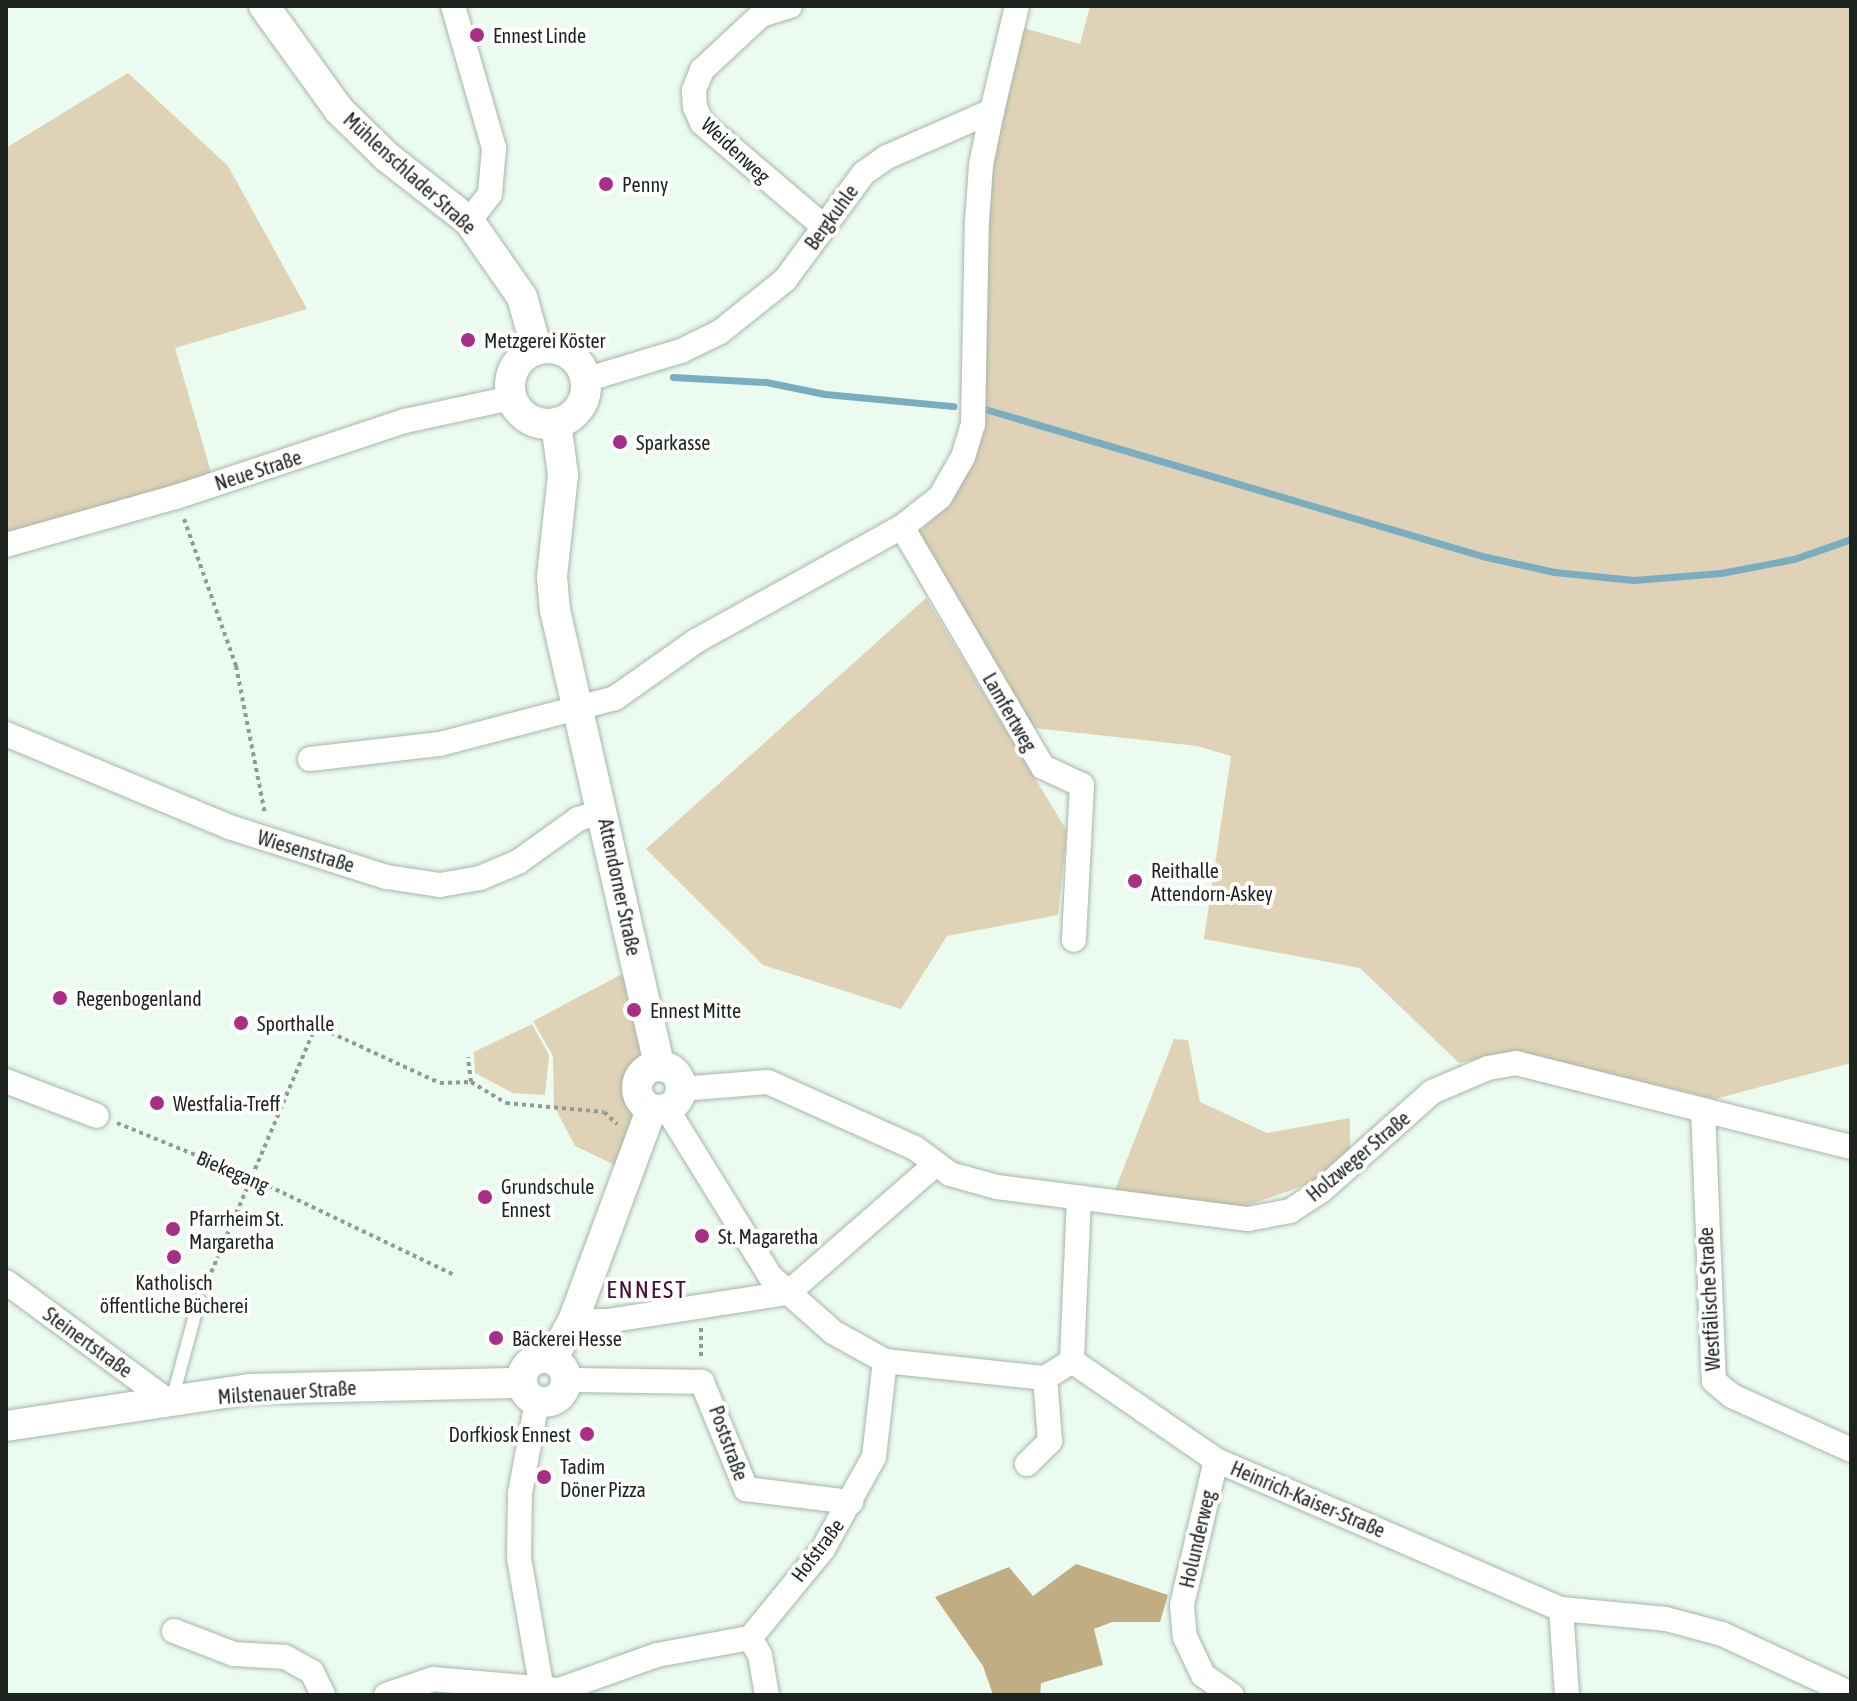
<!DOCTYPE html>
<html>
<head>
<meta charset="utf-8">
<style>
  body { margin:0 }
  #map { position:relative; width:1857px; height:1701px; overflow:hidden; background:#ebfbef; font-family:"Asap Condensed",sans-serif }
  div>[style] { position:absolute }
  .green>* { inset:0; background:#dfd2b6 }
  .forest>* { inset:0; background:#c1ad84 }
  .stream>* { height:7px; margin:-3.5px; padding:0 3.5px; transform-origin:3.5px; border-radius:3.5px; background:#7badc0 }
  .path>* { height:4px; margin-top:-2px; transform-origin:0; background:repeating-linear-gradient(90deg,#8f9b93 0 4px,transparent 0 8px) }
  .roads { filter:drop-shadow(0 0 2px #a6b6aa) drop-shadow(0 0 2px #a6b6aa) }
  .service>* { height:12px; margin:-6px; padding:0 6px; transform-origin:6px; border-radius:6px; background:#fff }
  .minor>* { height:24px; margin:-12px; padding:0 12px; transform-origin:12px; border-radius:12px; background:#fff }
  .tertiary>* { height:30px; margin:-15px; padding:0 15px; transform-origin:15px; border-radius:15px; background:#fff }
  .tertiary>.ring { margin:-15px; padding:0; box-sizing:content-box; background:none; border:30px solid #fff; border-radius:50% }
  .dots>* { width:22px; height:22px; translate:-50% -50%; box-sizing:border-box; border:4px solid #fff; border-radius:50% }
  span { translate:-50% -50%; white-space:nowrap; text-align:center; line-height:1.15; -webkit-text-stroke:8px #fff; paint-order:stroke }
  .poi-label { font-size:20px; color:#1d231f }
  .left { translate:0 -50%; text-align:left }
  .right { translate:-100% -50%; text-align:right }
  .street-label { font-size:20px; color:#1d231f }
  .quarter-label { font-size:24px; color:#470d37; letter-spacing:2px }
  .frame { position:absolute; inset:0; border:8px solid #1d231f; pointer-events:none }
</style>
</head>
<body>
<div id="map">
  <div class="green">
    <i style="clip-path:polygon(1090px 6px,1851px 6px,1851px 1063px,1715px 1099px,1516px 1052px,1459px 1063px,1360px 968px,1204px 939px,1231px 756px,1197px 746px,1025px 727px,916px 534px,948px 506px,981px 440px,984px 178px,1013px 25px,1080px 44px)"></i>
    <i style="clip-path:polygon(128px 73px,228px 166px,307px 309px,175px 348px,212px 476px,6px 534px,6px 148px)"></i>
    <i style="clip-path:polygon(926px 598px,1067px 831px,1058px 915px,947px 936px,901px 1009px,763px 965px,646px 849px)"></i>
    <i style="clip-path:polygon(626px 972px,643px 1050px,628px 1071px,624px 1090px,635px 1122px,626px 1170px,575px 1146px,554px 1106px,553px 1056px,533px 1021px)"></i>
    <i style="clip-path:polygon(532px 1024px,549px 1055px,545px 1095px,513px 1093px,475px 1073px,474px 1052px)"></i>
    <i style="clip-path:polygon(1174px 1039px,1188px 1040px,1200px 1102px,1267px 1133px,1350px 1118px,1350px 1156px,1311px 1183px,1238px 1209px,1115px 1190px)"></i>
  </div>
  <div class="forest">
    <i style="clip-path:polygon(1076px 1564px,1168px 1595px,1160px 1622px,1112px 1622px,1094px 1629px,1103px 1665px,1041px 1683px,1040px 1695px,993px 1695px,983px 1666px,935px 1597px,1009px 1567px,1033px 1596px)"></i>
  </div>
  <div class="stream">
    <i style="left:673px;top:377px;width:93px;rotate:3.1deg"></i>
    <i style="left:766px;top:382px;width:60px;rotate:11.5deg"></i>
    <i style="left:825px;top:394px;width:129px;rotate:5.4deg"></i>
    <i style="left:985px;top:409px;width:518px;rotate:16.48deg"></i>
    <i style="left:1482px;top:556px;width:74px;rotate:12.5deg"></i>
    <i style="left:1554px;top:572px;width:80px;rotate:5.7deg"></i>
    <i style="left:1634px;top:580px;width:87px;rotate:-4.6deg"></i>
    <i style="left:1721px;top:573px;width:74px;rotate:-10.9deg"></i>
    <i style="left:1794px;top:559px;width:60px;rotate:-19.3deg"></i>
  </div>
  <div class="path">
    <i style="left:184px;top:519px;width:156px;rotate:70.5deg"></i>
    <i style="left:236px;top:666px;width:151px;rotate:78.9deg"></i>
    <i style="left:471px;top:1082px;width:41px;rotate:31deg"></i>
    <i style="left:506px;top:1103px;width:98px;rotate:5.2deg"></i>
    <i style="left:604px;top:1112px;width:18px;rotate:43deg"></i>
    <i style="left:117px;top:1123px;width:148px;rotate:22.2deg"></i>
    <i style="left:254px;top:1179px;width:222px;rotate:25.6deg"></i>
    <i style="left:205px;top:1287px;width:284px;rotate:-67deg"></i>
    <i style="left:316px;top:1026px;width:136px;rotate:24.7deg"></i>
    <i style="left:440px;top:1083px;width:31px;rotate:-2deg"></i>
    <i style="left:471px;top:1082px;width:25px;rotate:-97deg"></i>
    <i style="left:701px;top:1328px;width:31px;rotate:90deg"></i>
  </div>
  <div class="roads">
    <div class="service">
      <i style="left:172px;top:1400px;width:104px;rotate:-74.9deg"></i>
    </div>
    <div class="minor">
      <i style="left:453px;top:6px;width:148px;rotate:73.9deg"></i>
      <i style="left:494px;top:148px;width:46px;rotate:95deg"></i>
      <i style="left:490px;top:194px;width:34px;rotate:128deg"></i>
      <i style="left:790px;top:6px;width:30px;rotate:163deg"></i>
      <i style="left:761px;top:15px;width:81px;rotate:137deg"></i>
      <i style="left:702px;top:70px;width:22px;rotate:112deg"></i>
      <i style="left:694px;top:90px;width:17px;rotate:87deg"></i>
      <i style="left:695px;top:107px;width:17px;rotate:66deg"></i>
      <i style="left:702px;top:123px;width:157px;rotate:40.4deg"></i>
      <i style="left:585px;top:380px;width:100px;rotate:-16.8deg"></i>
      <i style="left:681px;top:351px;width:43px;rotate:-26deg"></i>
      <i style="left:720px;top:332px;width:83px;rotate:-38.7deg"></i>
      <i style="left:785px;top:280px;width:133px;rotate:-53.6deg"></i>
      <i style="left:864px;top:173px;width:28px;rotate:-35deg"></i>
      <i style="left:887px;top:157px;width:115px;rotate:-23.7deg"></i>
      <i style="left:992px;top:111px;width:108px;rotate:-76.6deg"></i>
      <i style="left:902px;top:527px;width:278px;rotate:59.6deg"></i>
      <i style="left:1043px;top:767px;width:43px;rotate:24.8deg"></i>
      <i style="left:1082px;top:785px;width:155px;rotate:93deg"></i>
      <i style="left:6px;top:545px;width:177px;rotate:-15.8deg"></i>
      <i style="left:176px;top:497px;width:241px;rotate:-18.4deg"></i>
      <i style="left:405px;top:421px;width:108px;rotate:-12.2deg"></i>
      <i style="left:6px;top:734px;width:242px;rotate:22.6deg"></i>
      <i style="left:229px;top:827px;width:166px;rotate:17.6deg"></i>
      <i style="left:387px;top:877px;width:54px;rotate:8.6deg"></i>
      <i style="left:440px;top:885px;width:41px;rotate:-9.9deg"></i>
      <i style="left:480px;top:878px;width:41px;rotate:-22.8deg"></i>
      <i style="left:518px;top:862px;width:74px;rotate:-35.6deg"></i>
      <i style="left:578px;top:819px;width:27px;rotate:-17deg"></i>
      <i style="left:310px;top:759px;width:131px;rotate:-6.6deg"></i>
      <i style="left:440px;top:744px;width:181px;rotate:-14.7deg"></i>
      <i style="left:615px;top:698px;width:99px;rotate:-35.1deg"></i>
      <i style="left:696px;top:641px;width:235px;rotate:-29deg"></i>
      <i style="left:902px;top:527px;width:48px;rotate:-38.3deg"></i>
      <i style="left:940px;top:497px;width:46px;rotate:-60.1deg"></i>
      <i style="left:963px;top:457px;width:34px;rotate:-73deg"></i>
      <i style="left:973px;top:424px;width:202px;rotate:-88.9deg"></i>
      <i style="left:977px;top:222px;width:57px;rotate:-86deg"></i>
      <i style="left:981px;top:165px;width:55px;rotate:-78.5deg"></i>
      <i style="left:6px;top:1081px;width:97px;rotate:21deg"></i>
      <i style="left:681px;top:1089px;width:87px;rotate:-4.6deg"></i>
      <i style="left:768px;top:1082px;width:161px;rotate:24.2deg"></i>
      <i style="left:915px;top:1148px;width:44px;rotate:36.6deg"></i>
      <i style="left:950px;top:1174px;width:49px;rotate:15.5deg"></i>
      <i style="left:997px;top:1187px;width:253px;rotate:7.3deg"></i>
      <i style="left:1248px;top:1219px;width:43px;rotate:-10.8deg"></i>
      <i style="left:1290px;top:1211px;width:38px;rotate:-33deg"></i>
      <i style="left:1322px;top:1190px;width:147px;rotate:-41.7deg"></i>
      <i style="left:1432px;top:1092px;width:61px;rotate:-23.2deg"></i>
      <i style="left:1488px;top:1068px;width:28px;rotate:-10deg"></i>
      <i style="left:1516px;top:1063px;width:345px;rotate:14.1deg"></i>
      <i style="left:667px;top:1109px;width:196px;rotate:58.3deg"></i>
      <i style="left:770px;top:1276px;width:84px;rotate:41.6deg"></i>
      <i style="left:833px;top:1332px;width:60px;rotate:29.1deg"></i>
      <i style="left:885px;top:1361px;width:161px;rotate:6.1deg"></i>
      <i style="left:1045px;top:1378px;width:32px;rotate:-32deg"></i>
      <i style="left:1703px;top:1110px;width:271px;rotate:87.7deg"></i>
      <i style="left:1714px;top:1381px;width:23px;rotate:40deg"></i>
      <i style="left:1732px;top:1396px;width:131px;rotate:24.4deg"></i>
      <i style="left:1079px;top:1198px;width:163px;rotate:92.5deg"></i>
      <i style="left:1072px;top:1361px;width:175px;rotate:34.5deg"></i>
      <i style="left:1216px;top:1460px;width:376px;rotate:23.4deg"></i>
      <i style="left:1561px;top:1609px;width:105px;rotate:5.4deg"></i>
      <i style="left:1666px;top:1619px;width:58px;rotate:15deg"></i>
      <i style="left:1722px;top:1634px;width:142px;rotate:24.9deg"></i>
      <i style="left:6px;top:1282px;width:205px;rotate:36.3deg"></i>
      <i style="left:573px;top:1321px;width:34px"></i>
      <i style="left:607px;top:1321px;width:183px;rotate:-8.8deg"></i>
      <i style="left:788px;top:1293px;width:196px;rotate:-41.1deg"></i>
      <i style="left:567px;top:1380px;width:135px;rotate:0.8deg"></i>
      <i style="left:702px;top:1382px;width:116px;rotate:67.6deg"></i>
      <i style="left:746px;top:1489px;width:106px;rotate:7.1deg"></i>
      <i style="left:537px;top:1402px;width:93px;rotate:100.6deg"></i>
      <i style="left:520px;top:1493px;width:65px;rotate:90.9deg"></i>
      <i style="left:519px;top:1558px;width:139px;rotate:80.1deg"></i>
      <i style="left:1216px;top:1460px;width:149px;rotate:103.2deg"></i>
      <i style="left:1182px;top:1605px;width:32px;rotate:85deg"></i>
      <i style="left:1185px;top:1637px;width:42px;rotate:64.7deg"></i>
      <i style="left:1203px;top:1675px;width:35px;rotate:35deg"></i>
      <i style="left:1027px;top:1464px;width:33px;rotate:-45deg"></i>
      <i style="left:1050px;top:1441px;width:63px;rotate:-94.5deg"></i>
      <i style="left:1561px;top:1609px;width:86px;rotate:86deg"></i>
      <i style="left:174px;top:1631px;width:64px;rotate:21deg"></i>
      <i style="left:234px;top:1654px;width:51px;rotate:3.4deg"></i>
      <i style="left:285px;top:1657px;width:31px;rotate:29deg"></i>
      <i style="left:312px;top:1672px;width:25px;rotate:64deg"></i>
      <i style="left:750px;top:1638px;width:20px;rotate:60deg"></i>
      <i style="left:760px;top:1655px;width:41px;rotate:80.1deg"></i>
      <i style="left:386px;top:1695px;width:50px;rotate:-18.8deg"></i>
      <i style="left:433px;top:1679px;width:126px;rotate:5deg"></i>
      <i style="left:559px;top:1690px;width:104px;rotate:-19.7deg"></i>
      <i style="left:657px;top:1655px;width:95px;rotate:-10.4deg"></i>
      <i style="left:750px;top:1638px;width:115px;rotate:-50.6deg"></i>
      <i style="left:823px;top:1549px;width:105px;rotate:-61deg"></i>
      <i style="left:874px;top:1457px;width:97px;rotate:-83.5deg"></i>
    </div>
    <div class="tertiary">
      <i style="left:264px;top:6px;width:128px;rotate:54.2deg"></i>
      <i style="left:339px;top:110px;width:67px;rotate:44.4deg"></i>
      <i style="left:387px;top:157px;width:104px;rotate:38deg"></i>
      <i style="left:469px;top:221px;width:93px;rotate:55.1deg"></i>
      <i style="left:522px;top:297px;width:55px;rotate:74.2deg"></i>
      <i class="ring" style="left:510px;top:348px;width:46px;height:46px"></i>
      <i style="left:556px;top:423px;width:52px;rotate:82.3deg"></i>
      <i style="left:563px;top:475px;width:103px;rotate:96.2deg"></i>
      <i style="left:552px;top:577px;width:33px;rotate:85deg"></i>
      <i style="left:555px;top:610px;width:467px;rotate:77.1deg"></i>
      <i class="ring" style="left:637px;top:1066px;width:14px;height:14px"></i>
      <i class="ring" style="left:522px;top:1358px;width:14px;height:14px"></i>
      <i style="left:552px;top:1359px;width:43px;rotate:-61.1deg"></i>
      <i style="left:573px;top:1321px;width:225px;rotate:-69.7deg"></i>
      <i style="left:6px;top:1426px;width:248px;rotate:-8.6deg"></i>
      <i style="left:251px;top:1389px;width:270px;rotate:-1.3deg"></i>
    </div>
  </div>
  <div class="dots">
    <i style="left:477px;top:35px;background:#a82f85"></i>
    <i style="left:606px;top:184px;background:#a82f85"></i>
    <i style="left:468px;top:340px;background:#a82f85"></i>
    <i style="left:620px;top:442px;background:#a82f85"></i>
    <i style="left:1135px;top:881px;background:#a82f85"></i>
    <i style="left:60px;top:998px;background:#a82f85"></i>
    <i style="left:634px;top:1010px;background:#a82f85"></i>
    <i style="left:241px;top:1023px;background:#a82f85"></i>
    <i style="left:157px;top:1103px;background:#a82f85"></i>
    <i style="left:485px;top:1197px;background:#a82f85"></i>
    <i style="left:173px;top:1229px;background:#a82f85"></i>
    <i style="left:702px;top:1236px;background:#a82f85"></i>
    <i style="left:174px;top:1257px;background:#a82f85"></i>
    <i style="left:496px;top:1338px;background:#a82f85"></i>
    <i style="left:587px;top:1434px;background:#a82f85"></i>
    <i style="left:544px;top:1477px;background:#a82f85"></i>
  </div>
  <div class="poi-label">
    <span class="left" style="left:493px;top:35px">Ennest Linde</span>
    <span class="left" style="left:622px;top:184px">Penny</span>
    <span class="left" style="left:484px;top:340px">Metzgerei Köster</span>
    <span class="left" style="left:636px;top:442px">Sparkasse</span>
    <span class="left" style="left:1151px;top:882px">Reithalle<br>Attendorn-Askey</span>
    <span class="left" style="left:76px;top:998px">Regenbogenland</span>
    <span class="left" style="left:650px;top:1010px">Ennest Mitte</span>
    <span class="left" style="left:257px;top:1023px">Sporthalle</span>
    <span class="left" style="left:173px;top:1103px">Westfalia-Treff</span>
    <span class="left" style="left:501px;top:1198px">Grundschule<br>Ennest</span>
    <span class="left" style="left:189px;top:1230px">Pfarrheim St.<br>Margaretha</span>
    <span class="left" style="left:718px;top:1236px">St. Magaretha</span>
    <span style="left:174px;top:1294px">Katholisch<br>öffentliche Bücherei</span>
    <span class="left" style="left:512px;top:1338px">Bäckerei Hesse</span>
    <span class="right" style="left:571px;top:1434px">Dorfkiosk Ennest</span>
    <span class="left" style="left:560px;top:1478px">Tadim<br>Döner Pizza</span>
  </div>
  <div class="street-label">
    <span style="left:736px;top:150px;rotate:43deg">Weidenweg</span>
    <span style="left:410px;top:173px;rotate:42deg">Mühlenschlader Straße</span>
    <span style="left:831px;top:217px;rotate:-54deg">Bergkuhle</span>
    <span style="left:258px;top:470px;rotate:-18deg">Neue Straße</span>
    <span style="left:1010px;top:712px;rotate:60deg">Lamfertweg</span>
    <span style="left:306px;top:851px;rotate:17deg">Wiesenstraße</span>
    <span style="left:620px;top:887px;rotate:78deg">Attendorner Straße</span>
    <span style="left:1358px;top:1156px;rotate:-40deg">Holzweger Straße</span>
    <span style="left:233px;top:1171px;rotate:23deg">Biekegang</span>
    <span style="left:1709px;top:1299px;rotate:-93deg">Westfälische Straße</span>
    <span style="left:88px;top:1342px;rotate:36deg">Steinertstraße</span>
    <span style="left:287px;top:1392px;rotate:-4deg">Milstenauer Straße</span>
    <span style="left:729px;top:1443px;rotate:70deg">Poststraße</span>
    <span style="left:1308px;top:1499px;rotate:23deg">Heinrich-Kaiser-Straße</span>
    <span style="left:1197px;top:1539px;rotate:-77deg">Holunderweg</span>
    <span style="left:817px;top:1550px;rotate:-53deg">Hofstraße</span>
  </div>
  <div class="quarter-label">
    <span style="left:647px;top:1290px">ENNEST</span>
  </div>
  <div class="frame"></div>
</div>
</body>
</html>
